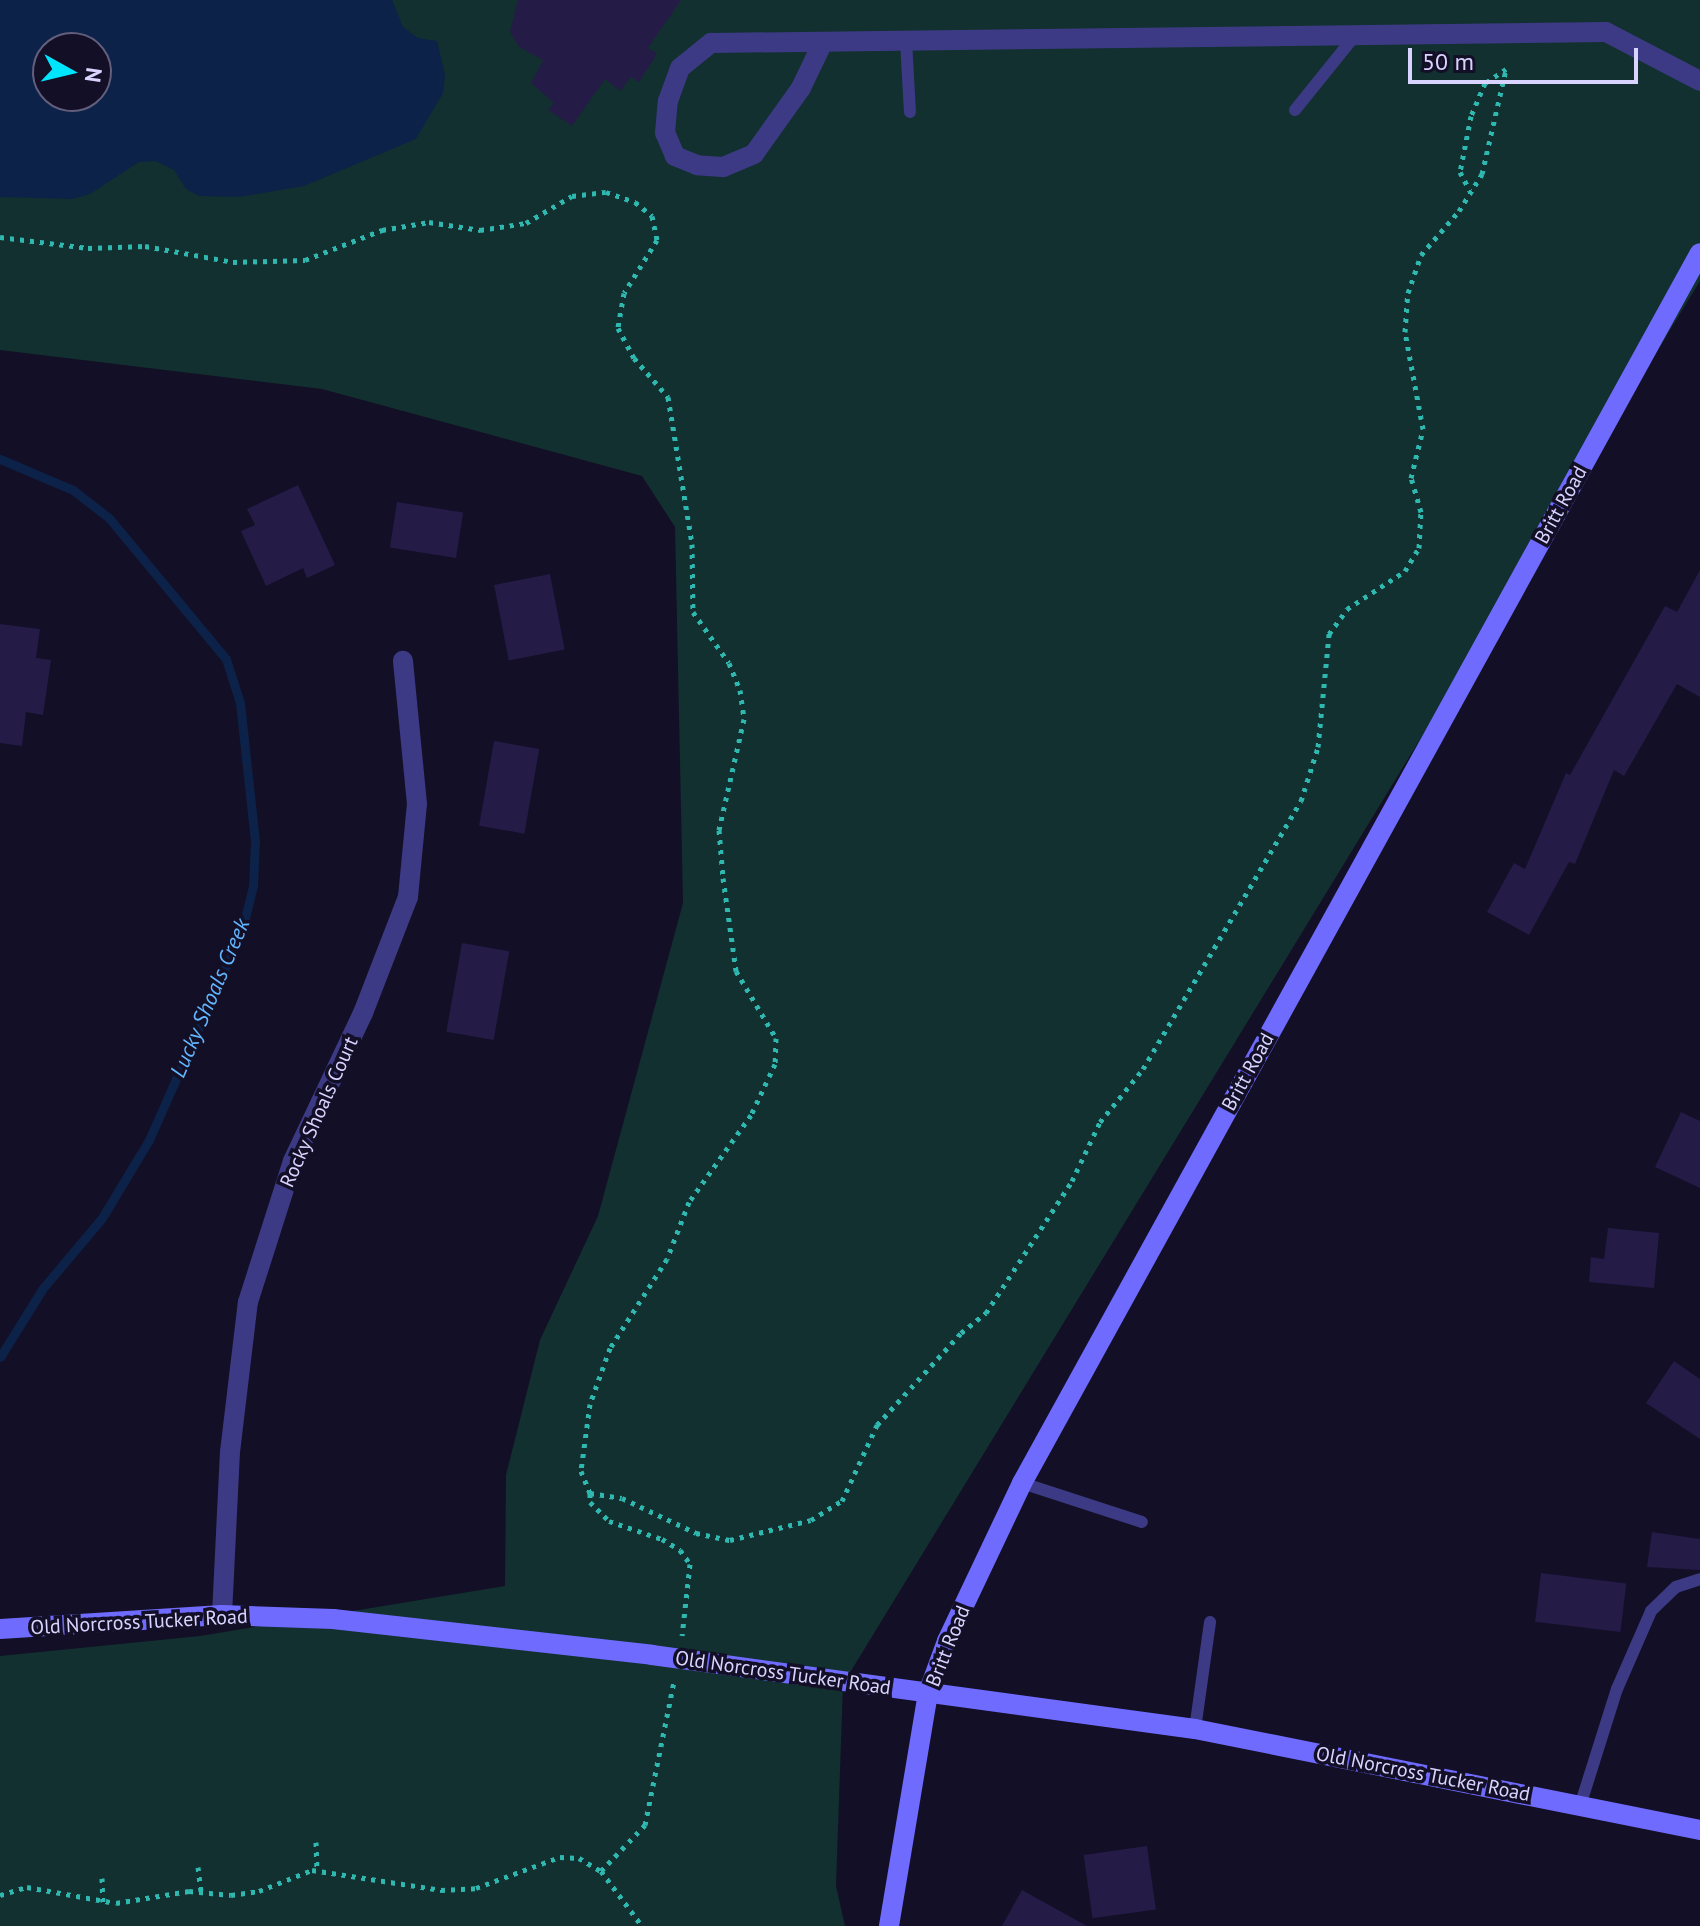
<!DOCTYPE html>
<html>
<head>
<meta charset="utf-8">
<style>
  body { margin:0 }
  #map { position:relative; width:1700px; height:1926px; overflow:hidden; background:#130f26; font-family:"PT Sans",sans-serif }
  div>[style] { position:absolute }
  .green>* { inset:0; background:#12302f }
  .water>* { inset:0; background:#0c2248 }
  .stream>* { height:9px; margin:-4.5px; padding:0 4.5px; transform-origin:4.5px; border-radius:4.5px; background:#0c2248 }
  .building>* { inset:0; background:#241b47; transform-origin:0 0 }
  .path>* { height:5px; margin-top:-2.5px; transform-origin:0; background:repeating-linear-gradient(90deg,#2fb8b0 0 4px,transparent 0 10px) }
  .lane>* { height:12px; margin:-6px; padding:0 6px; transform-origin:6px; border-radius:6px; background:#3d3a85 }
  .street>* { height:20px; margin:-10px; padding:0 10px; transform-origin:10px; border-radius:10px; background:#3d3a85 }
  .secondary>* { height:20px; margin:-10px; padding:0 10px; transform-origin:10px; border-radius:10px; background:#6f6bff }
  span { translate:-50% -50%; white-space:nowrap; text-align:center; line-height:1.15; -webkit-text-stroke:7px #130f26; paint-order:stroke }
  .street-label { font-size:20px; color:#d9d4ff }
  .water-label { font-size:22px; color:#62b6ff; font-style:italic }
  .north { position:absolute; left:32px; top:32px; width:80px; height:80px; box-sizing:border-box; background:#130f26; border:2px solid #625e7d; border-radius:50%; rotate:98deg; font-size:22px; font-weight:700; line-height:32px; text-align:center; color:#d9d4ff }
  .north::after { content:''; display:block; margin:auto; width:28px; height:36px; background:#00e5ff; clip-path:polygon(50% 0,100% 100%,50% 72%,0 100%) }
  .scale { position:absolute; left:1408px; top:48px; width:230px; height:36px; box-sizing:border-box; border:4px solid #d9d4ff; border-top:0; padding-left:10px; font-size:24px; line-height:28px; white-space:nowrap; color:#d9d4ff; -webkit-text-stroke:6px #130f26; paint-order:stroke }
</style>
</head>
<body>
<div id="map">
  <div class="green">
    <i style="clip-path:polygon(evenodd,0 0,1700px 0,1700px 281px,843px 1684px,836px 1886px,845px 1926px,0 1926px,0 1656px,200px 1636px,505px 1586px,506px 1475px,540px 1340px,598px 1216px,683px 903px,675px 527px,642px 476px,322px 389px,0 350px,0 0,48px 48px,96px 48px,96px 96px,48px 96px,48px 48px)"></i>
  </div>
  <div class="water">
    <i style="clip-path:polygon(evenodd,0 0,392px 0,403px 27px,418px 38px,437px 41px,445px 75px,443px 93px,416px 139px,304px 186px,239px 197px,199px 196px,186px 189px,174px 170px,155px 161px,139px 162px,90px 194px,72px 199px,0 197px,0 0,48px 48px,96px 48px,96px 96px,48px 96px,48px 48px)"></i>
  </div>
  <div class="stream">
    <i style="left:0;top:459px;width:79px;rotate:23deg"></i>
    <i style="left:73px;top:490px;width:46px;rotate:37.9deg"></i>
    <i style="left:109px;top:518px;width:183px;rotate:50.3deg"></i>
    <i style="left:226px;top:659px;width:46px;rotate:72.3deg"></i>
    <i style="left:240px;top:703px;width:138px;rotate:83.8deg"></i>
    <i style="left:255px;top:840px;width:46px;rotate:92.5deg"></i>
    <i style="left:253px;top:886px;width:45px;rotate:104deg"></i>
    <i style="left:242px;top:930px;width:230px;rotate:113.9deg"></i>
    <i style="left:149px;top:1140px;width:91px;rotate:121.1deg"></i>
    <i style="left:102px;top:1218px;width:92px;rotate:130.1deg"></i>
    <i style="left:43px;top:1288px;width:81px;rotate:121.9deg"></i>
  </div>
  <div class="building">
    <i style="clip-path:polygon(518px 0,681px 0,648px 48px,657px 54px,639px 82px,631px 77px,620px 91px,605px 79px,572px 126px,548px 110px,554px 103px,531px 83px,543px 60px,519px 47px,510px 32px)"></i>
    <i style="clip-path:polygon(298px 485px,335px 565px,307px 578px,303px 568px,266px 586px,241px 531px,255px 525px,247px 509px)"></i>
    <i style="left:397px;top:502px;width:67px;height:46px;rotate:9deg"></i>
    <i style="clip-path:polygon(1700px 570px,1700px 697px,1677px 684px,1624px 776px,1614px 770px,1575px 864px,1569px 862px,1529px 935px,1487px 912px,1514px 863px,1525px 869px,1566px 773px,1570px 775px,1665px 606px,1677px 612px)"></i>
    <i style="left:550px;top:574px;width:77px;height:57px;rotate:79deg"></i>
    <i style="clip-path:polygon(0 624px,40px 629px,36px 658px,51px 660px,43px 715px,26px 712px,22px 746px,0 743px)"></i>
    <i style="left:494px;top:741px;width:46px;height:86px;rotate:10deg"></i>
    <i style="left:462px;top:943px;width:48px;height:90px;rotate:10deg"></i>
    <i style="clip-path:polygon(1681px 1112px,1700px 1121px,1700px 1188px,1655px 1167px)"></i>
    <i style="clip-path:polygon(1608px 1228px,1659px 1233px,1654px 1288px,1589px 1282px,1591px 1257px,1604px 1259px)"></i>
    <i style="clip-path:polygon(1674px 1361px,1700px 1379px,1700px 1439px,1646px 1403px)"></i>
    <i style="clip-path:polygon(1652px 1532px,1700px 1539px,1700px 1570px,1647px 1567px)"></i>
    <i style="left:1541px;top:1573px;width:86px;height:49px;rotate:7deg"></i>
    <i style="left:1147px;top:1846px;width:64px;height:64px;rotate:82deg"></i>
    <i style="clip-path:polygon(1022px 1890px,1087px 1926px,1002px 1926px)"></i>
  </div>
  <div class="path">
    <i style="left:0;top:237px;width:89px;rotate:7.1deg"></i>
    <i style="left:88px;top:248px;width:57px;rotate:-2deg"></i>
    <i style="left:145px;top:246px;width:89px;rotate:10.3deg"></i>
    <i style="left:233px;top:262px;width:72px;rotate:-1.6deg"></i>
    <i style="left:305px;top:260px;width:83px;rotate:-21.3deg"></i>
    <i style="left:382px;top:230px;width:48px;rotate:-9.7deg"></i>
    <i style="left:429px;top:222px;width:52px;rotate:8.9deg"></i>
    <i style="left:480px;top:230px;width:47px;rotate:-8.7deg"></i>
    <i style="left:526px;top:223px;width:53px;rotate:-30.4deg"></i>
    <i style="left:572px;top:196px;width:34px;rotate:-7deg"></i>
    <i style="left:606px;top:192px;width:31px;rotate:19deg"></i>
    <i style="left:635px;top:202px;width:22px;rotate:39deg"></i>
    <i style="left:652px;top:216px;width:25px;rotate:78deg"></i>
    <i style="left:657px;top:240px;width:62px;rotate:121.9deg"></i>
    <i style="left:624px;top:293px;width:36px;rotate:100deg"></i>
    <i style="left:618px;top:328px;width:34px;rotate:62deg"></i>
    <i style="left:634px;top:358px;width:52px;rotate:48.9deg"></i>
    <i style="left:668px;top:397px;width:149px;rotate:80.7deg"></i>
    <i style="left:692px;top:544px;width:68px;rotate:89.2deg"></i>
    <i style="left:693px;top:612px;width:62px;rotate:54.8deg"></i>
    <i style="left:729px;top:663px;width:29px;rotate:68deg"></i>
    <i style="left:740px;top:690px;width:29px;rotate:82deg"></i>
    <i style="left:744px;top:719px;width:114px;rotate:102.7deg"></i>
    <i style="left:719px;top:830px;width:48px;rotate:85.2deg"></i>
    <i style="left:723px;top:878px;width:94px;rotate:82deg"></i>
    <i style="left:736px;top:971px;width:78px;rotate:59.2deg"></i>
    <i style="left:776px;top:1038px;width:26px;rotate:92deg"></i>
    <i style="left:775px;top:1064px;width:56px;rotate:115.2deg"></i>
    <i style="left:751px;top:1115px;width:107px;rotate:125.5deg"></i>
    <i style="left:689px;top:1202px;width:61px;rotate:111.1deg"></i>
    <i style="left:667px;top:1259px;width:106px;rotate:122.6deg"></i>
    <i style="left:610px;top:1348px;width:59px;rotate:109.7deg"></i>
    <i style="left:590px;top:1404px;width:68px;rotate:97.7deg"></i>
    <i style="left:581px;top:1471px;width:24px;rotate:68deg"></i>
    <i style="left:590px;top:1493px;width:32px;rotate:9deg"></i>
    <i style="left:622px;top:1498px;width:82px;rotate:25.3deg"></i>
    <i style="left:696px;top:1533px;width:35px;rotate:12deg"></i>
    <i style="left:730px;top:1540px;width:83px;rotate:-13.9deg"></i>
    <i style="left:811px;top:1520px;width:36px;rotate:-32deg"></i>
    <i style="left:842px;top:1501px;width:84px;rotate:-65.3deg"></i>
    <i style="left:877px;top:1425px;width:125px;rotate:-47.6deg"></i>
    <i style="left:961px;top:1333px;width:32px;rotate:-39deg"></i>
    <i style="left:986px;top:1313px;width:158px;rotate:-56.9deg"></i>
    <i style="left:1072px;top:1181px;width:65px;rotate:-64.6deg"></i>
    <i style="left:1100px;top:1122px;width:68px;rotate:-50.9deg"></i>
    <i style="left:1143px;top:1069px;width:311px;rotate:-59.5deg"></i>
    <i style="left:1301px;top:801px;width:57px;rotate:-72.5deg"></i>
    <i style="left:1318px;top:747px;width:114px;rotate:-84.4deg"></i>
    <i style="left:1329px;top:634px;width:31px;rotate:-54deg"></i>
    <i style="left:1347px;top:609px;width:69px;rotate:-33.2deg"></i>
    <i style="left:1405px;top:571px;width:27px;rotate:-59deg"></i>
    <i style="left:1419px;top:548px;width:36px;rotate:-87deg"></i>
    <i style="left:1421px;top:512px;width:35px;rotate:-106deg"></i>
    <i style="left:1411px;top:478px;width:50px;rotate:-76.2deg"></i>
    <i style="left:1423px;top:429px;width:99px;rotate:-100.5deg"></i>
    <i style="left:1405px;top:332px;width:39px;rotate:-86deg"></i>
    <i style="left:1408px;top:293px;width:40px;rotate:-71.1deg"></i>
    <i style="left:1421px;top:255px;width:58px;rotate:-49.2deg"></i>
    <i style="left:1459px;top:211px;width:44px;rotate:-58.1deg"></i>
    <i style="left:1482px;top:174px;width:108px;rotate:-77.1deg"></i>
    <i style="left:1506px;top:69px;width:25px;rotate:146deg"></i>
    <i style="left:1485px;top:83px;width:36px;rotate:113deg"></i>
    <i style="left:1471px;top:116px;width:57px;rotate:101.1deg"></i>
    <i style="left:1460px;top:172px;width:21px;rotate:62deg"></i>
    <i style="left:590px;top:1493px;width:9px;rotate:90deg"></i>
    <i style="left:590px;top:1502px;width:27px;rotate:45deg"></i>
    <i style="left:609px;top:1521px;width:56px;rotate:18.8deg"></i>
    <i style="left:662px;top:1539px;width:21px;rotate:31deg"></i>
    <i style="left:680px;top:1550px;width:17px;rotate:54deg"></i>
    <i style="left:690px;top:1564px;width:72px;rotate:96.3deg"></i>
    <i style="left:316px;top:1842px;width:28px;rotate:88deg"></i>
    <i style="left:198px;top:1867px;width:25px;rotate:83deg"></i>
    <i style="left:601px;top:1871px;width:64px;rotate:-46.3deg"></i>
    <i style="left:645px;top:1825px;width:147px;rotate:-78.6deg"></i>
    <i style="left:102px;top:1878px;width:24px;rotate:88deg"></i>
    <i style="left:0;top:1895px;width:28px;rotate:-17deg"></i>
    <i style="left:27px;top:1887px;width:90px;rotate:10.2deg"></i>
    <i style="left:116px;top:1903px;width:74px;rotate:-9.3deg"></i>
    <i style="left:189px;top:1891px;width:42px;rotate:5.4deg"></i>
    <i style="left:231px;top:1895px;width:28px;rotate:-8deg"></i>
    <i style="left:259px;top:1891px;width:57px;rotate:-21.6deg"></i>
    <i style="left:312px;top:1870px;width:131px;rotate:8.8deg"></i>
    <i style="left:441px;top:1890px;width:35px;rotate:-3deg"></i>
    <i style="left:476px;top:1888px;width:90px;rotate:-20.3deg"></i>
    <i style="left:560px;top:1857px;width:19px;rotate:3deg"></i>
    <i style="left:579px;top:1858px;width:26px;rotate:31deg"></i>
    <i style="left:601px;top:1871px;width:69px;rotate:53.3deg"></i>
  </div>
  <div class="lane">
    <i style="left:906px;top:41px;width:71px;rotate:86.8deg"></i>
    <i style="left:1295px;top:110px;width:94px;rotate:-51.1deg"></i>
    <i style="left:1022px;top:1483px;width:126px;rotate:18deg"></i>
    <i style="left:1195px;top:1729px;width:108px;rotate:-82deg"></i>
    <i style="left:1580px;top:1806px;width:123px;rotate:-72.5deg"></i>
    <i style="left:1617px;top:1689px;width:85px;rotate:-66.4deg"></i>
    <i style="left:1651px;top:1611px;width:35px;rotate:-44deg"></i>
    <i style="left:1676px;top:1587px;width:25px;rotate:-18deg"></i>
  </div>
  <div class="street">
    <i style="left:823px;top:42px;width:51px;rotate:115.6deg"></i>
    <i style="left:801px;top:88px;width:81px;rotate:125.5deg"></i>
    <i style="left:754px;top:154px;width:34px;rotate:157deg"></i>
    <i style="left:723px;top:167px;width:26px;rotate:-176deg"></i>
    <i style="left:697px;top:165px;width:24px;rotate:-158deg"></i>
    <i style="left:675px;top:156px;width:25px;rotate:-113deg"></i>
    <i style="left:665px;top:133px;width:32px;rotate:-85deg"></i>
    <i style="left:668px;top:101px;width:35px;rotate:-70deg"></i>
    <i style="left:680px;top:68px;width:40px;rotate:-39deg"></i>
    <i style="left:711px;top:43px;width:895px;rotate:-0.7deg"></i>
    <i style="left:1606px;top:32px;width:106px;rotate:27.5deg"></i>
    <i style="left:222px;top:1615px;width:163px;rotate:-87.2deg"></i>
    <i style="left:230px;top:1452px;width:151px;rotate:-83.2deg"></i>
    <i style="left:248px;top:1302px;width:148px;rotate:-72.3deg"></i>
    <i style="left:293px;top:1161px;width:164px;rotate:-64.7deg"></i>
    <i style="left:363px;top:1013px;width:124px;rotate:-68.8deg"></i>
    <i style="left:408px;top:897px;width:93px;rotate:-84.5deg"></i>
    <i style="left:417px;top:804px;width:144px;rotate:-95.6deg"></i>
  </div>
  <div class="secondary">
    <i style="left:0;top:1629px;width:222px;rotate:-3.6deg"></i>
    <i style="left:222px;top:1615px;width:111px;rotate:2.1deg"></i>
    <i style="left:333px;top:1619px;width:321px;rotate:6.4deg"></i>
    <i style="left:652px;top:1655px;width:548px;rotate:7.76deg"></i>
    <i style="left:1195px;top:1729px;width:515px;rotate:11.31deg"></i>
    <i style="left:889px;top:1926px;width:236px;rotate:-80.5deg"></i>
    <i style="left:928px;top:1693px;width:55px;rotate:-69.9deg"></i>
    <i style="left:947px;top:1641px;width:175px;rotate:-64.6deg"></i>
    <i style="left:1022px;top:1483px;width:1404px;rotate:-61.14deg"></i>
  </div>
  <div class="street-label">
    <span style="left:1561px;top:505px;rotate:-61deg">Britt Road</span>
    <span style="left:1248px;top:1072px;rotate:-61deg">Britt Road</span>
    <span style="left:319px;top:1112px;rotate:-66deg">Rocky Shoals Court</span>
    <span style="left:139px;top:1622px;rotate:-3deg">Old Norcross Tucker Road</span>
    <span style="left:948px;top:1646px;rotate:-68deg">Britt Road</span>
    <span style="left:783px;top:1673px;rotate:8deg">Old Norcross Tucker Road</span>
    <span style="left:1423px;top:1774px;rotate:11deg">Old Norcross Tucker Road</span>
  </div>
  <div class="water-label">
    <span style="left:210px;top:998px;rotate:-67deg">Lucky Shoals Creek</span>
  </div>
  <div class="north">N</div>
  <div class="scale">50 m</div>
</div>
</body>
</html>
